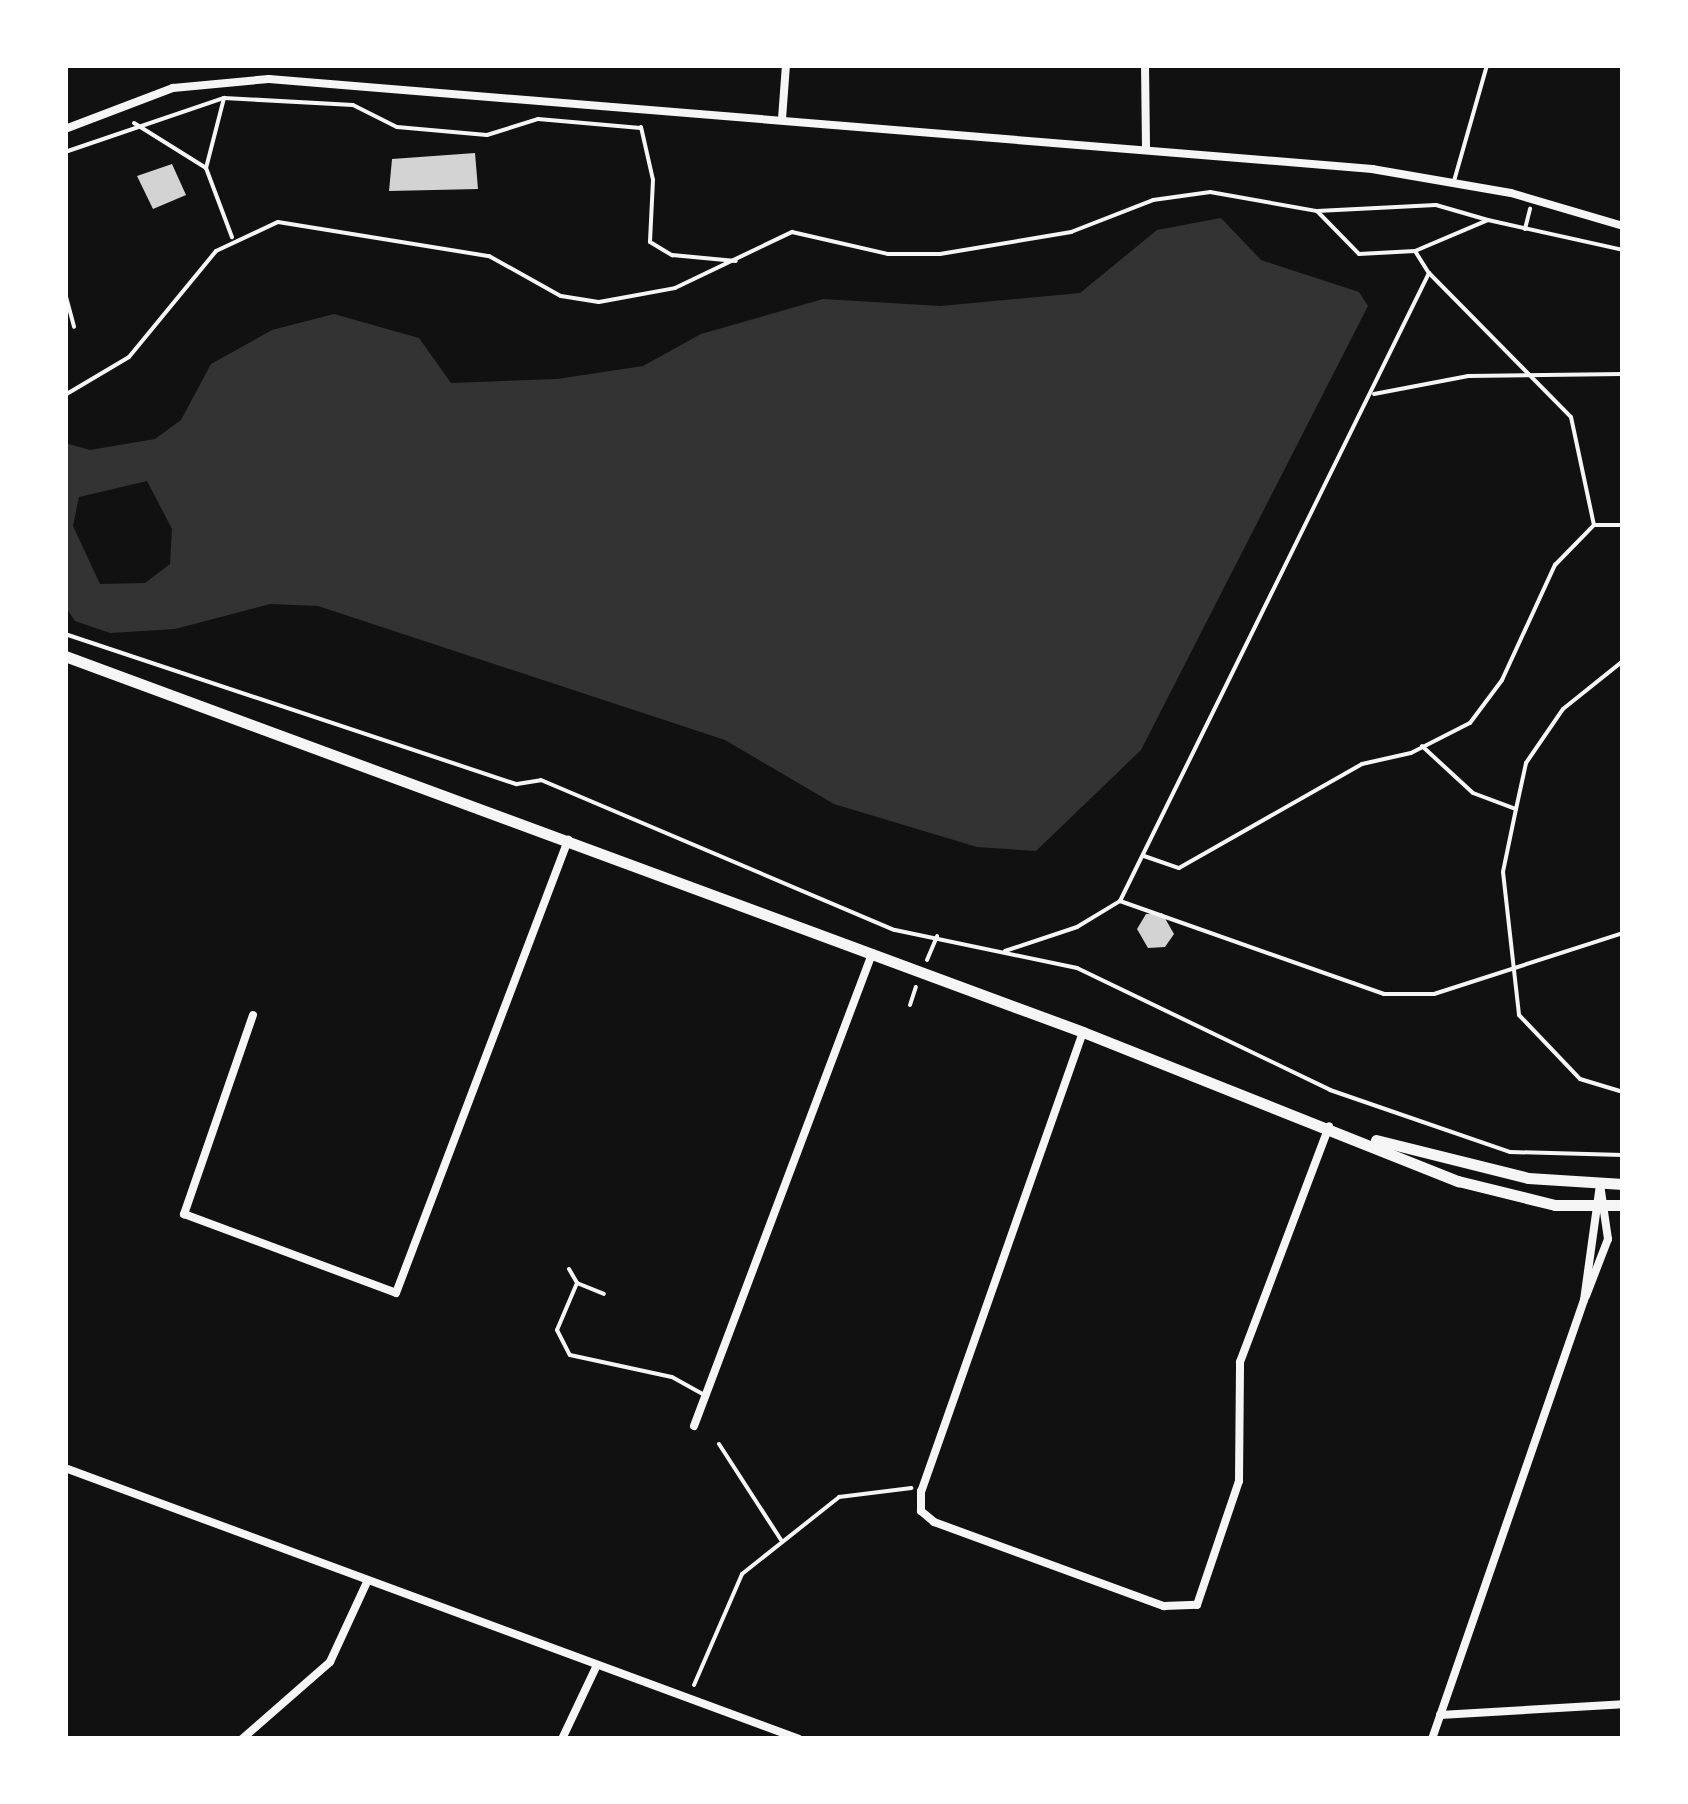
<!DOCTYPE html>
<html>
<head>
<meta charset="utf-8">
<style>
  body { margin:0 }
  #map { position:relative; width:1688px; height:1804px; overflow:hidden; background:#111; font-family:Quicksand,sans-serif }
  div>[style] { position:absolute }
  .water>* { inset:0; background:#333 }
  .building>* { inset:0; background:#d3d3d3 }
  .path>* { height:4px; margin:-2px; padding:0 2px; transform-origin:2px; border-radius:2px; background:#f5f5f5 }
  .service>* { height:4px; margin:-2px; padding:0 2px; transform-origin:2px; border-radius:2px; background:#f5f5f5 }
  .minor>* { height:8px; margin:-4px; padding:0 4px; transform-origin:4px; border-radius:4px; background:#f5f5f5 }
  .secondary>* { height:11px; margin:-5.5px; padding:0 5.5px; transform-origin:5.5px; border-radius:5.5px; background:#f5f5f5 }
  span { translate:-50% -50%; white-space:nowrap; text-align:center; line-height:1.15; -webkit-text-stroke:10px #fff; paint-order:stroke }
  .frame { position:absolute; inset:0; border:68px solid #fff; pointer-events:none }
</style>
</head>
<body>
<div id="map">
  <div class="water">
    <i style="clip-path:polygon(evenodd,1221px 218px,1261px 260px,1359px 292px,1368px 306px,1141px 750px,1036px 851px,977px 847px,834px 804px,725px 740px,318px 606px,270px 604px,175px 629px,110px 633px,75px 621px,65px 606px,65px 443px,90px 450px,155px 439px,181px 420px,211px 364px,272px 330px,334px 314px,419px 338px,451px 383px,557px 379px,643px 366px,701px 334px,823px 299px,941px 306px,1080px 293px,1157px 230px,1221px 218px,147px 481px,172px 529px,170px 564px,145px 583px,100px 584px,73px 526px,79px 497px,147px 481px)"></i>
  </div>
  <div class="building">
    <i style="clip-path:polygon(475px 153px,478px 189px,389px 191px,392px 159px)"></i>
    <i style="clip-path:polygon(172px 164px,186px 195px,153px 209px,137px 176px)"></i>
    <i style="clip-path:polygon(1162px 913px,1174px 934px,1165px 947px,1148px 948px,1137px 929px,1146px 914px)"></i>
  </div>
  <div class="path">
    <i style="left:224px;top:98px;width:72px;rotate:104.4deg"></i>
    <i style="left:206px;top:168px;width:74px;rotate:69.4deg"></i>
    <i style="left:134px;top:123px;width:85px;rotate:32deg"></i>
    <i style="left:641px;top:127px;width:54px;rotate:77.2deg"></i>
    <i style="left:653px;top:180px;width:62px;rotate:92.8deg"></i>
    <i style="left:650px;top:242px;width:26px;rotate:31deg"></i>
    <i style="left:672px;top:255px;width:64px;rotate:5.4deg"></i>
    <i style="left:65px;top:152px;width:168px;rotate:-18.8deg"></i>
    <i style="left:224px;top:98px;width:129px;rotate:3.1deg"></i>
    <i style="left:353px;top:105px;width:49px;rotate:26.6deg"></i>
    <i style="left:397px;top:127px;width:90px;rotate:5.1deg"></i>
    <i style="left:487px;top:135px;width:53px;rotate:-17.4deg"></i>
    <i style="left:538px;top:119px;width:103px;rotate:5deg"></i>
    <i style="left:1317px;top:211px;width:119px;rotate:-2.9deg"></i>
    <i style="left:1436px;top:205px;width:54px;rotate:16.1deg"></i>
    <i style="left:1525px;top:229px;width:21px;rotate:-76deg"></i>
    <i style="left:1415px;top:251px;width:79px;rotate:-23deg"></i>
    <i style="left:1488px;top:220px;width:138px;rotate:12.5deg"></i>
    <i style="left:1374px;top:394px;width:96px;rotate:-10.8deg"></i>
    <i style="left:1468px;top:376px;width:155px;rotate:-0.7deg"></i>
    <i style="left:65px;top:395px;width:74px;rotate:-30.7deg"></i>
    <i style="left:129px;top:357px;width:137px;rotate:-50.6deg"></i>
    <i style="left:216px;top:251px;width:68px;rotate:-25.1deg"></i>
    <i style="left:278px;top:222px;width:214px;rotate:9.2deg"></i>
    <i style="left:489px;top:256px;width:82px;rotate:29.1deg"></i>
    <i style="left:561px;top:296px;width:38px;rotate:9deg"></i>
    <i style="left:599px;top:302px;width:77px;rotate:-10.4deg"></i>
    <i style="left:675px;top:288px;width:130px;rotate:-25.6deg"></i>
    <i style="left:792px;top:232px;width:98px;rotate:12.9deg"></i>
    <i style="left:888px;top:254px;width:52px"></i>
    <i style="left:940px;top:254px;width:133px;rotate:-9.5deg"></i>
    <i style="left:1071px;top:232px;width:88px;rotate:-21.3deg"></i>
    <i style="left:1153px;top:200px;width:58px;rotate:-8deg"></i>
    <i style="left:1210px;top:192px;width:109px;rotate:10.1deg"></i>
    <i style="left:1317px;top:211px;width:60px;rotate:45.7deg"></i>
    <i style="left:1359px;top:254px;width:56px;rotate:-3.1deg"></i>
    <i style="left:1415px;top:251px;width:26px;rotate:58deg"></i>
    <i style="left:65px;top:634px;width:476px;rotate:18.4deg"></i>
    <i style="left:517px;top:784px;width:24px;rotate:-9deg"></i>
    <i style="left:541px;top:780px;width:384px;rotate:23deg"></i>
    <i style="left:895px;top:930px;width:186px;rotate:11.8deg"></i>
    <i style="left:1077px;top:968px;width:281px;rotate:25.7deg"></i>
    <i style="left:1330px;top:1090px;width:190px;rotate:19deg"></i>
    <i style="left:1510px;top:1152px;width:113px;rotate:1.5deg"></i>
    <i style="left:1422px;top:746px;width:69px;rotate:42.7deg"></i>
    <i style="left:1473px;top:793px;width:46px;rotate:20.4deg"></i>
    <i style="left:1516px;top:809px;width:47px;rotate:-77.7deg"></i>
    <i style="left:1526px;top:763px;width:65px;rotate:-55.6deg"></i>
    <i style="left:1563px;top:709px;width:77px;rotate:-38.7deg"></i>
    <i style="left:1516px;top:809px;width:64px;rotate:101.7deg"></i>
    <i style="left:1503px;top:872px;width:144px;rotate:83.6deg"></i>
    <i style="left:1519px;top:1015px;width:88px;rotate:46.4deg"></i>
    <i style="left:1580px;top:1079px;width:45px;rotate:16.8deg"></i>
    <i style="left:1144px;top:856px;width:37px;rotate:19deg"></i>
    <i style="left:1179px;top:868px;width:210px;rotate:-29.6deg"></i>
    <i style="left:1362px;top:764px;width:50px;rotate:-12.7deg"></i>
    <i style="left:1411px;top:753px;width:66px;rotate:-27deg"></i>
    <i style="left:1470px;top:723px;width:54px;rotate:-53.3deg"></i>
    <i style="left:1502px;top:680px;width:127px;rotate:-65.3deg"></i>
    <i style="left:1555px;top:565px;width:56px;rotate:-45.7deg"></i>
    <i style="left:1120px;top:901px;width:280px;rotate:19.4deg"></i>
    <i style="left:1384px;top:994px;width:50px"></i>
    <i style="left:1434px;top:994px;width:199px;rotate:-17.9deg"></i>
    <i style="left:1005px;top:951px;width:76px;rotate:-18.4deg"></i>
    <i style="left:1077px;top:927px;width:50px;rotate:-31.2deg"></i>
    <i style="left:1120px;top:901px;width:700px;rotate:-63.8deg"></i>
    <i style="left:1429px;top:273px;width:202px;rotate:45.4deg"></i>
    <i style="left:1571px;top:417px;width:110px;rotate:78deg"></i>
    <i style="left:1594px;top:525px;width:29px"></i>
    <i style="left:927px;top:960px;width:26px;rotate:-67deg"></i>
    <i style="left:910px;top:1005px;width:19px;rotate:-72deg"></i>
    <i style="left:719px;top:1444px;width:114px;rotate:57.1deg"></i>
    <i style="left:694px;top:1685px;width:121px;rotate:-66.6deg"></i>
    <i style="left:742px;top:1574px;width:124px;rotate:-38.4deg"></i>
    <i style="left:839px;top:1497px;width:73px;rotate:-7.1deg"></i>
  </div>
  <div class="service">
    <i style="left:1454px;top:181px;width:121px;rotate:-74.1deg"></i>
    <i style="left:65px;top:293px;width:35px;rotate:75deg"></i>
    <i style="left:569px;top:1269px;width:16px;rotate:60deg"></i>
    <i style="left:577px;top:1283px;width:29px;rotate:22deg"></i>
    <i style="left:577px;top:1283px;width:51px;rotate:113.1deg"></i>
    <i style="left:557px;top:1330px;width:28px;rotate:63deg"></i>
    <i style="left:570px;top:1355px;width:104px;rotate:12.2deg"></i>
    <i style="left:672px;top:1377px;width:35px;rotate:29deg"></i>
  </div>
  <div class="minor">
    <i style="left:1145px;top:65px;width:83px;rotate:89.3deg"></i>
    <i style="left:782px;top:119px;width:54px;rotate:-85.8deg"></i>
    <i style="left:65px;top:129px;width:116px;rotate:-20.8deg"></i>
    <i style="left:173px;top:88px;width:96px;rotate:-5.4deg"></i>
    <i style="left:269px;top:79px;width:1107px;rotate:4.66deg"></i>
    <i style="left:1372px;top:169px;width:141px;rotate:9.8deg"></i>
    <i style="left:1511px;top:193px;width:117px;rotate:16.4deg"></i>
    <i style="left:253px;top:1015px;width:211px;rotate:109.1deg"></i>
    <i style="left:184px;top:1214px;width:226px;rotate:20.4deg"></i>
    <i style="left:396px;top:1293px;width:485px;rotate:-69.2deg"></i>
    <i style="left:1083px;top:1032px;width:487px;rotate:109.4deg"></i>
    <i style="left:921px;top:1491px;width:20px;rotate:90deg"></i>
    <i style="left:921px;top:1511px;width:17px;rotate:40deg"></i>
    <i style="left:934px;top:1522px;width:245px;rotate:20.1deg"></i>
    <i style="left:1164px;top:1606px;width:33px;rotate:-2deg"></i>
    <i style="left:1197px;top:1605px;width:131px;rotate:-71.3deg"></i>
    <i style="left:1239px;top:1481px;width:119px;rotate:-89.5deg"></i>
    <i style="left:1240px;top:1362px;width:252px;rotate:-69.3deg"></i>
    <i style="left:1586px;top:1296px;width:61px;rotate:-68.9deg"></i>
    <i style="left:1608px;top:1239px;width:56px;rotate:-98.3deg"></i>
    <i style="left:694px;top:1426px;width:504px;rotate:-69.34deg"></i>
    <i style="left:65px;top:1468px;width:782px;rotate:20.26deg"></i>
    <i style="left:1440px;top:1715px;width:183px;rotate:-3.4deg"></i>
    <i style="left:242px;top:1739px;width:117px;rotate:-41.2deg"></i>
    <i style="left:330px;top:1662px;width:88px;rotate:-65.2deg"></i>
    <i style="left:562px;top:1739px;width:82px;rotate:-64.7deg"></i>
    <i style="left:1432px;top:1739px;width:465px;rotate:-70.9deg"></i>
    <i style="left:1584px;top:1300px;width:117px;rotate:-82.1deg"></i>
  </div>
  <div class="secondary">
    <i style="left:65px;top:656px;width:1085px;rotate:20.27deg"></i>
    <i style="left:1083px;top:1032px;width:404px;rotate:21.7deg"></i>
    <i style="left:1458px;top:1181px;width:100px;rotate:13.9deg"></i>
    <i style="left:1555px;top:1205px;width:68px"></i>
    <i style="left:1376px;top:1140px;width:157px;rotate:14deg"></i>
    <i style="left:1528px;top:1178px;width:95px;rotate:3.6deg"></i>
  </div>
  <div class="frame"></div>
</div>
</body>
</html>
